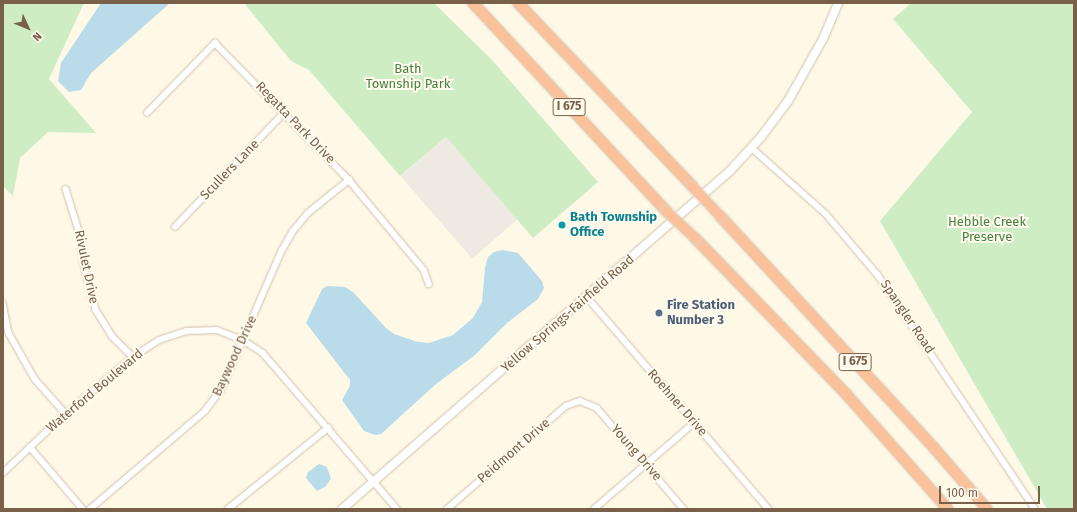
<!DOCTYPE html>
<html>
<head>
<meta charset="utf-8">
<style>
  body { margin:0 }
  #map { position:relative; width:1077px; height:512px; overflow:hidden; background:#fef8e7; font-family:"Fira Sans",sans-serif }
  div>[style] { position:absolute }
  .industrial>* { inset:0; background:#eee9e1; transform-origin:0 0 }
  .green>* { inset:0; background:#cfedc4 }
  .water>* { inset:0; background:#badbe9 }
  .roads { filter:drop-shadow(0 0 1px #d0c1ab) drop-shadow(0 0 1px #d0c1ab) }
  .street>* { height:5.5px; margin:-2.75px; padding:0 2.75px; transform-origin:2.75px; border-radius:2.75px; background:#fff }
  .secondary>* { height:8px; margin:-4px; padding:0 4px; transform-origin:4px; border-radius:4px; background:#fff }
  .highway>* { height:10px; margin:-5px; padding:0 5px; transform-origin:5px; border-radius:5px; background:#fbc19b }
  .bridges { filter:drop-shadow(0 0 1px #dcd6d0) drop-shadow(0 0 1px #dcd6d0) }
  .highway-bridge>* { height:10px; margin:-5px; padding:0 5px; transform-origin:5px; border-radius:5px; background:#fbc19b }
  .dots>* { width:11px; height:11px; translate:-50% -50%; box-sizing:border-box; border:2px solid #fffbef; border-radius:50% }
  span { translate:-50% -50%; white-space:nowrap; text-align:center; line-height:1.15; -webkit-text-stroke:4px #fffbef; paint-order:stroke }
  .shield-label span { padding:1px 3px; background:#fffbef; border:1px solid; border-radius:3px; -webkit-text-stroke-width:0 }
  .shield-label { font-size:12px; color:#796149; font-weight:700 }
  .park-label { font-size:13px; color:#4a8041 }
  .street-label { font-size:13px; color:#796149 }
  .culture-label { font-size:13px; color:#0d838f; font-weight:700 }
  .left { translate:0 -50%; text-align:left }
  .service-label { font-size:13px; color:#4e5e75; font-weight:700 }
  .frame { position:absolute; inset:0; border:4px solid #796149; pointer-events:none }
  .north { position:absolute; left:8px; top:8px; width:40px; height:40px; -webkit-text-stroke:3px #fffbef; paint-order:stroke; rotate:134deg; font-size:11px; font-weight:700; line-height:16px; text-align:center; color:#796149 }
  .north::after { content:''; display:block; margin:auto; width:14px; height:18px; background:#796149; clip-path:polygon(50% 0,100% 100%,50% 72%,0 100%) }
  .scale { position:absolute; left:939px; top:486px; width:101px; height:18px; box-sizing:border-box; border:2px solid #796149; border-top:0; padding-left:5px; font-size:12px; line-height:14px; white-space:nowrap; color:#796149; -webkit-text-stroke:3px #fffbef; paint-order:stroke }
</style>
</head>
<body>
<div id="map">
  <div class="industrial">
    <i style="left:446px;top:137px;width:109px;height:60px;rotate:49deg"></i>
  </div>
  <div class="green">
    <i style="clip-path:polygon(3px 3px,84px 3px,49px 79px,96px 133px,48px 132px,20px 158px,13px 196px,3px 186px)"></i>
    <i style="clip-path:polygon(244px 3px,434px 3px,492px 60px,598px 182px,533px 238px,446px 137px,400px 176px,309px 70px,291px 61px)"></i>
    <i style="clip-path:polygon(911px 3px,1074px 3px,1074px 509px,1047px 509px,880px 221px,972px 112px,893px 19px)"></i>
  </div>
  <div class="water">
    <i style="clip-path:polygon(101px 3px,170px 3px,91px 73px,81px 90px,69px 92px,58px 81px,61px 63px)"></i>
    <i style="clip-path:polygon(503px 250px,518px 253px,542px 281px,544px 288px,538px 299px,507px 323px,475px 355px,436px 384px,381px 434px,375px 435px,364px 431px,342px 400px,350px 386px,350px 380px,306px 323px,322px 289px,327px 286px,345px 287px,353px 292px,386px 328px,394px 334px,418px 342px,429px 343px,453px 335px,473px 318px,482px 302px,485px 268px,488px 257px,494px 252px)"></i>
    <i style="clip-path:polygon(319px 464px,327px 467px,331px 479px,325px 487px,317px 491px,306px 478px,308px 472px)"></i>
  </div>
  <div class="roads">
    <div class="street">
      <i style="left:147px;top:113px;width:98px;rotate:-45.8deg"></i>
      <i style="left:215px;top:43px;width:192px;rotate:45.6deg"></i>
      <i style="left:349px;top:180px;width:117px;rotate:50.2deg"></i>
      <i style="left:424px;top:270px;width:15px;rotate:70deg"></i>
      <i style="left:752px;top:148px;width:99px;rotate:41.7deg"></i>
      <i style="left:826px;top:214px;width:80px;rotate:49.6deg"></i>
      <i style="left:878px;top:275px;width:282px;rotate:56.1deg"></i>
      <i style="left:66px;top:189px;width:44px;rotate:72.8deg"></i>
      <i style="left:79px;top:231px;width:43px;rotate:80.5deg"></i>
      <i style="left:86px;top:273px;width:38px;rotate:75deg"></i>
      <i style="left:96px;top:310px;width:31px;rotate:58deg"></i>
      <i style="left:112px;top:336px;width:30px;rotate:45deg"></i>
      <i style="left:175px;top:227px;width:159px;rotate:-46.3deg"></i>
      <i style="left:587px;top:297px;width:279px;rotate:49.4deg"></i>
      <i style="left:3px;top:303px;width:31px;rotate:79deg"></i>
      <i style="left:9px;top:333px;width:53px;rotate:60.5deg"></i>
      <i style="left:35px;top:379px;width:47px;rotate:48.5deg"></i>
      <i style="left:30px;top:447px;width:82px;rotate:49.5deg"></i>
      <i style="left:3px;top:473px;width:80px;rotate:-43.5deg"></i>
      <i style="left:61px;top:418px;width:94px;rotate:-40.3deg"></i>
      <i style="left:133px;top:357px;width:31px;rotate:-33deg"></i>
      <i style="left:159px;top:340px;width:29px;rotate:-18deg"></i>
      <i style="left:187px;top:331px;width:30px;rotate:-2deg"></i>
      <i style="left:217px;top:330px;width:28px;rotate:21deg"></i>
      <i style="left:243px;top:340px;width:24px;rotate:33deg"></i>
      <i style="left:263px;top:353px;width:206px;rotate:49.3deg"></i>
      <i style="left:90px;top:509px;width:151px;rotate:-40.4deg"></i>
      <i style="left:205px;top:411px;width:26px;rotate:-53deg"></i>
      <i style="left:221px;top:390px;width:153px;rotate:-66.5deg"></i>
      <i style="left:282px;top:250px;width:22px;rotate:-60deg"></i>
      <i style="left:293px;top:231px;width:23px;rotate:-50deg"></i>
      <i style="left:308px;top:213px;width:53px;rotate:-38.8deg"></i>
      <i style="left:228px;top:509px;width:129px;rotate:-39deg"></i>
      <i style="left:447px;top:509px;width:157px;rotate:-40.9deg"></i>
      <i style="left:566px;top:406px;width:15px;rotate:-20deg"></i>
      <i style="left:580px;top:401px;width:18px;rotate:22deg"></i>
      <i style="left:597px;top:408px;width:133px;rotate:49.3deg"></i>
      <i style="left:594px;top:509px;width:132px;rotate:-40.7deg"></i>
    </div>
    <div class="secondary">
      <i style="left:342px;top:509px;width:515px;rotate:-41.06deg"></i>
      <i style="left:730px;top:171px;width:46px;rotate:-47.6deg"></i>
      <i style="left:761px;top:137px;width:45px;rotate:-53.1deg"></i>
      <i style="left:788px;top:101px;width:71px;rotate:-60.6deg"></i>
      <i style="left:823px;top:39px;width:39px;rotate:-67deg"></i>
    </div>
    <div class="highway">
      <i style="left:473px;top:3px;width:284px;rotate:47.1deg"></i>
      <i style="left:518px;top:3px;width:253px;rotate:46.4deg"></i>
      <i style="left:721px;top:217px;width:316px;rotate:47.3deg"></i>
      <i style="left:935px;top:449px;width:79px;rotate:49.1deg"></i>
      <i style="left:695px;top:238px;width:219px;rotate:45.9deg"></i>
      <i style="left:847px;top:395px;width:152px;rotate:48.5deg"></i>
    </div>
  </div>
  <div class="bridges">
    <div class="highway-bridge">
      <i style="left:692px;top:186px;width:42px;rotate:46.9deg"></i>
      <i style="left:666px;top:211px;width:40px;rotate:43deg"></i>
    </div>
  </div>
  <div class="dots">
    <i style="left:562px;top:225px;background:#0f9aa8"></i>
    <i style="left:659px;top:313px;background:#5c6f8a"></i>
  </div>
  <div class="shield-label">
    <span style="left:569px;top:107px">I 675</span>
    <span style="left:855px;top:362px">I 675</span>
  </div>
  <div class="park-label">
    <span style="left:408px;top:77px">Bath<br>Township Park</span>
    <span style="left:987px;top:230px">Hebble Creek<br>Preserve</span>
  </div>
  <div class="street-label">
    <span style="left:295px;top:123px;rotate:46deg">Regatta Park Drive</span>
    <span style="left:230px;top:170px;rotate:-46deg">Scullers Lane</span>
    <span style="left:86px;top:267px;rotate:78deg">Rivulet Drive</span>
    <span style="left:568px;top:314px;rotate:-41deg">Yellow Springs-Fairfield Road</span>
    <span style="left:907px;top:317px;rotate:56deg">Spangler Road</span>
    <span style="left:235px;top:356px;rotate:-65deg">Baywood Drive</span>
    <span style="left:95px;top:391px;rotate:-40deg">Waterford Boulevard</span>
    <span style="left:677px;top:403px;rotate:49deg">Roehner Drive</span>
    <span style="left:514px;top:451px;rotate:-41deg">Peidmont Drive</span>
    <span style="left:636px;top:453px;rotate:49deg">Young Drive</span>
  </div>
  <div class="culture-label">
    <span class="left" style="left:570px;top:225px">Bath Township<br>Office</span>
  </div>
  <div class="service-label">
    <span class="left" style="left:667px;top:313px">Fire Station<br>Number 3</span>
  </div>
  <div class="frame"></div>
  <div class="north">N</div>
  <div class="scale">100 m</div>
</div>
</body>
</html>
